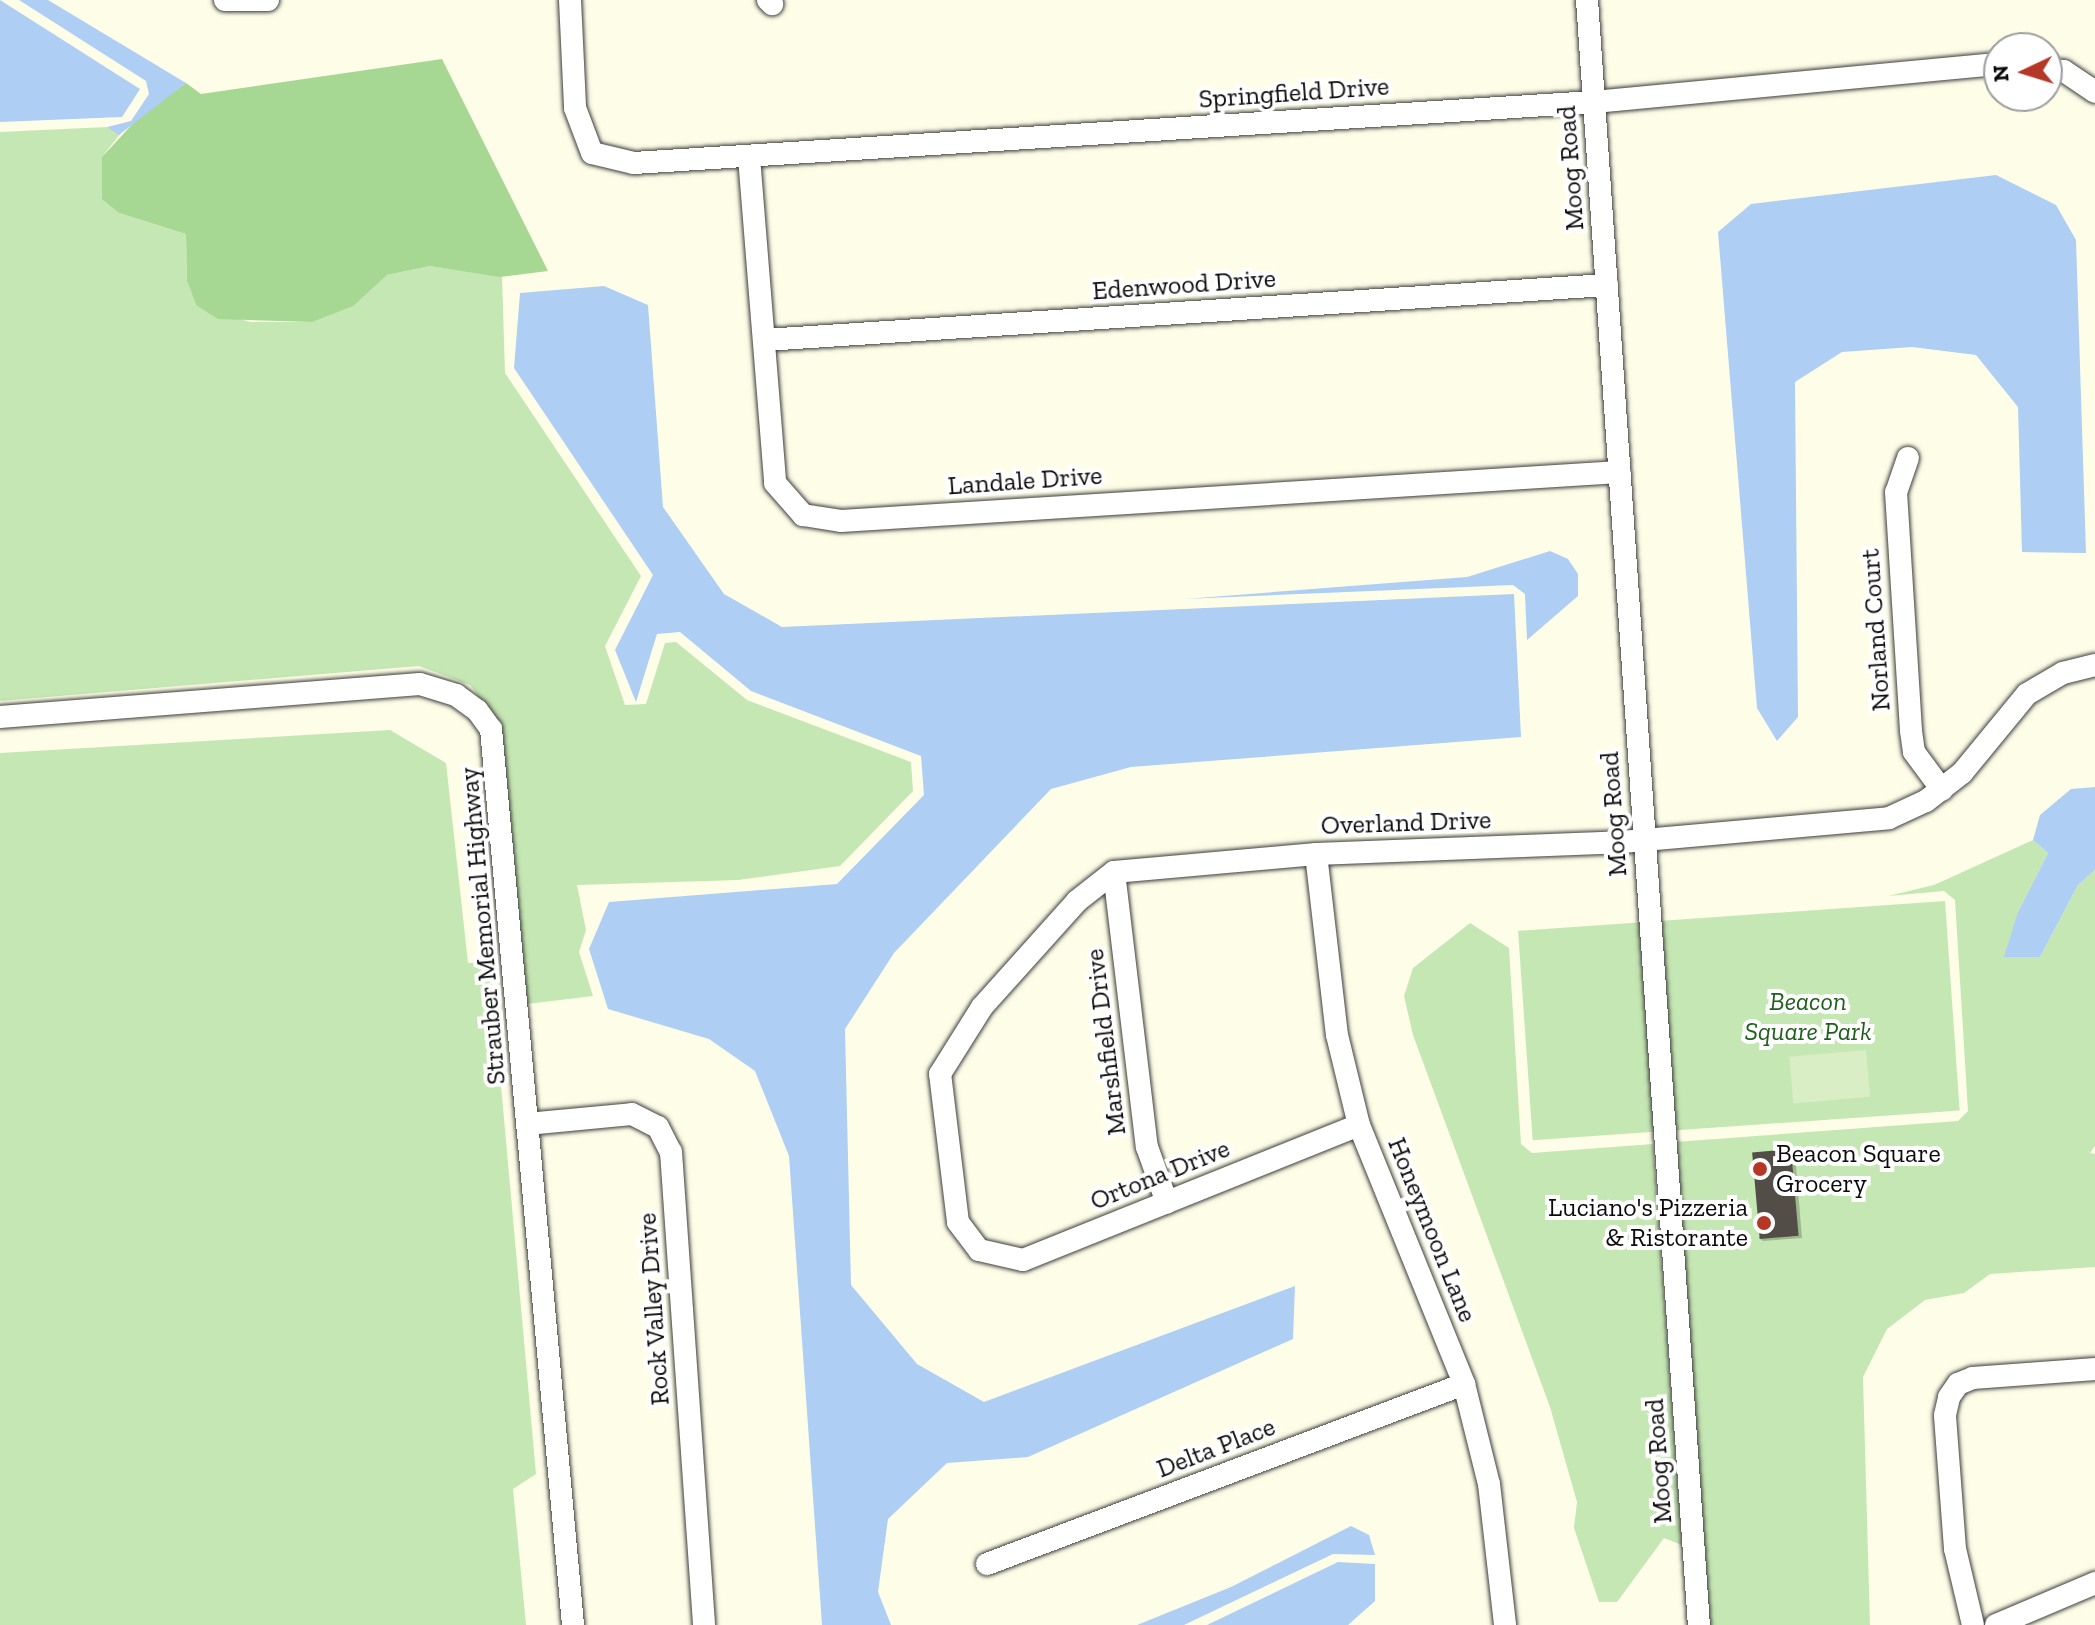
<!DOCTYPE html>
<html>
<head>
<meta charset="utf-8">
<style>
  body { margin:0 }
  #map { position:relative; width:2095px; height:1625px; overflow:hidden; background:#fefee8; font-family:"Zilla Slab",serif }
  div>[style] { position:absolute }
  .green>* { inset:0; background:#c5e7b3; transform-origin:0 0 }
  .forest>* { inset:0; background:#a6d793 }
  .pitch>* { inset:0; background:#d9eec5; transform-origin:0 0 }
  .water>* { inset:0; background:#aecef4 }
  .shadow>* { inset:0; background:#0003 }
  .building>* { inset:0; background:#524d47; transform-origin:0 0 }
  .roads { filter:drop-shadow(0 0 2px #3d3d3d) drop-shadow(0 0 2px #3d3d3d) }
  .minor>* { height:22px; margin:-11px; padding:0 11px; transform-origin:11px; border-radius:11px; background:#fff }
  .dots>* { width:22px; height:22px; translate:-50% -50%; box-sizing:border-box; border:4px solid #fff; border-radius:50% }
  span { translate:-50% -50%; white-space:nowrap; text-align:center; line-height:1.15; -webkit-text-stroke:8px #fff; paint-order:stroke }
  .street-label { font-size:26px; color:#0a0a0a }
  .park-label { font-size:26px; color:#205f1d; font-style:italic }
  .poi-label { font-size:26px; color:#0a0a0a }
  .left { translate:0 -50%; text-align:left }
  .right { translate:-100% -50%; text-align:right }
  .north { position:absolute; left:1983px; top:32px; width:80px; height:80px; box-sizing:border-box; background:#fff; border:2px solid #9d9d9d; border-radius:50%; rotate:266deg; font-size:22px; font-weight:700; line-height:32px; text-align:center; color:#0a0a0a }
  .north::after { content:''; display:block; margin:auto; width:28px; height:36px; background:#b53827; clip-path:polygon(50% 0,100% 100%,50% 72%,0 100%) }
</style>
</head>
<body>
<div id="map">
  <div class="green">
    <i style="clip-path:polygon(107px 127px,120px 134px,102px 157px,119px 213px,186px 234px,187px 281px,196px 305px,250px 322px,312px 322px,387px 275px,430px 266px,502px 276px,505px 373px,641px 576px,605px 646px,625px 705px,646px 704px,665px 643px,676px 642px,747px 700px,911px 762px,913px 791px,840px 866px,738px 880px,577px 885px,586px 930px,579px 952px,593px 996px,527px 1004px,500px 725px,470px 685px,419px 666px,0 701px,0 132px)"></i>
    <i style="clip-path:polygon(390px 730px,446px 763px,468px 963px,490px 963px,536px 1474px,513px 1489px,526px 1625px,0 1625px,0 753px)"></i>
    <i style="clip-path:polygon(2033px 840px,2048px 853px,2018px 912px,2040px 957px,2078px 885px,2095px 870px,2095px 1146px,2090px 1153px,2095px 1154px,2095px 1267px,1990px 1274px,1964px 1293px,1925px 1300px,1887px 1329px,1863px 1377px,1870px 1625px,1710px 1625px,1675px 1142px,1958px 1121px,1968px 1111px,1955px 900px,1944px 891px,1888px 896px,1934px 885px)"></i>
    <i style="left:1945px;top:901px;width:210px;height:428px;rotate:86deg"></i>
    <i style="clip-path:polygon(1470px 923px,1509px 948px,1521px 1144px,1532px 1153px,1653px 1144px,1682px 1545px,1664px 1538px,1617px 1602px,1599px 1602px,1574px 1528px,1577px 1502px,1550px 1407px,1413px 1035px,1404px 996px,1413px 968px)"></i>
  </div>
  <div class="forest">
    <i style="clip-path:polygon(442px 59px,548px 271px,500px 277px,430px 266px,387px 275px,353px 306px,312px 322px,218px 319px,196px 305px,187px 281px,186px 234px,119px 213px,102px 199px,102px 157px,139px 117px,186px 83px,201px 94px)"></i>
  </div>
  <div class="pitch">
    <i style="left:1866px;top:1050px;width:47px;height:77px;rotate:85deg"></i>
  </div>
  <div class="water">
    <i style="clip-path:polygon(0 0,140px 89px,122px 117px,0 122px)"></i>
    <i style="clip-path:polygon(19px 0,48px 0,186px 83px,119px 135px,107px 127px,131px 121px,149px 94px,146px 81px)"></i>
    <i style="clip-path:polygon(1996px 175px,2056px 205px,2076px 240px,2086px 553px,2022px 552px,2018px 407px,1976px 355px,1912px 347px,1842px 352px,1795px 382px,1798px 717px,1777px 741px,1757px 708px,1718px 232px,1751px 204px)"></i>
    <i style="clip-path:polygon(604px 286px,648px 305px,663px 507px,724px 594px,782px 627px,1514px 594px,1521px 737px,1131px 767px,1051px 789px,894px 953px,845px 1029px,851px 1285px,917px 1364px,984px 1402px,1295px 1286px,1293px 1339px,1028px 1457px,947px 1463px,888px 1519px,878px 1592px,891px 1625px,822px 1625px,789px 1156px,755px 1071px,709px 1039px,608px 1009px,589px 949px,609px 902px,837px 884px,924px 795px,921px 756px,751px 691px,680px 632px,657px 634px,636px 702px,615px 650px,653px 575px,514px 368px,520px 293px)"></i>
    <i style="clip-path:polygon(1550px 551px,1568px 559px,1578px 574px,1578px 596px,1527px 640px,1525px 594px,1513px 585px,1185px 599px,1467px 577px)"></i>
    <i style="clip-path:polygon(2095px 787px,2095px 870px,2078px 885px,2040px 957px,2004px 957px,2018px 912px,2048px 853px,2033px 840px,2040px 815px,2071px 789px)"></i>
    <i style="clip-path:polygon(1351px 1526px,1369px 1535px,1375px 1555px,1333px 1554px,1184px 1625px,1137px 1625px,1231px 1587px)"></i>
    <i style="clip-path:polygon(1338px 1562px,1375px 1564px,1375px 1601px,1348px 1625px,1207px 1625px)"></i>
  </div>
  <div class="shadow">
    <i style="clip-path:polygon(1791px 1151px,1795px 1154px,1802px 1238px,1763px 1241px,1759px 1238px)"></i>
  </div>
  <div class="building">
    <i style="left:1791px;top:1149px;width:87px;height:39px;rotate:85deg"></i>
  </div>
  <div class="roads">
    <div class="minor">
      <i style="left:225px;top:0;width:43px"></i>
      <i style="left:570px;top:0;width:108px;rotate:87.3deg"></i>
      <i style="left:575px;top:108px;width:48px;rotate:69.3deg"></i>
      <i style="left:592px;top:153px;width:43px;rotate:13.4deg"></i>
      <i style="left:634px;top:163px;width:962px;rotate:-3.64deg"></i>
      <i style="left:1594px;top:102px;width:407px;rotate:-5.4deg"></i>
      <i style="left:768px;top:0;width:6px;rotate:45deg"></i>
      <i style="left:1587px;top:0;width:1629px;rotate:86.06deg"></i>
      <i style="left:2047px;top:69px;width:17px;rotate:7deg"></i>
      <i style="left:2064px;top:71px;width:37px;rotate:34deg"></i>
      <i style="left:749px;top:157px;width:327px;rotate:85.4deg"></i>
      <i style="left:775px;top:483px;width:43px;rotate:48.8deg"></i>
      <i style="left:803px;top:515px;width:38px;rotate:9deg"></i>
      <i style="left:841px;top:521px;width:780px;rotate:-3.6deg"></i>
      <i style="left:765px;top:340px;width:844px;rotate:-3.74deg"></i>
      <i style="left:1908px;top:458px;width:36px;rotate:109deg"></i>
      <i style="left:1896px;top:492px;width:239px;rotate:86.4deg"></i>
      <i style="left:1911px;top:731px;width:21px;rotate:82deg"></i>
      <i style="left:1914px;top:752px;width:47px;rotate:53.6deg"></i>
      <i style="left:0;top:717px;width:421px;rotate:-4.5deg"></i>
      <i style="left:420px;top:684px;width:38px;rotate:17deg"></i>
      <i style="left:456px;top:695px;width:26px;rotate:36deg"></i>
      <i style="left:477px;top:710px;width:24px;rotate:54deg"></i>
      <i style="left:491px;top:729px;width:900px;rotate:84.77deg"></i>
      <i style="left:1316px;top:854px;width:182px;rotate:83.4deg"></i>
      <i style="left:1337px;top:1035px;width:93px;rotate:76.3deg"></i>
      <i style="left:1359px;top:1125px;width:279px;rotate:67.9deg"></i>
      <i style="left:1464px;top:1384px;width:103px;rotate:76deg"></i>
      <i style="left:1489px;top:1484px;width:142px;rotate:83.5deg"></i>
      <i style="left:1114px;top:872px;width:277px;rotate:83.2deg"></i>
      <i style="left:1147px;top:1147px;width:59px;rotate:70.3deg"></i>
      <i style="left:527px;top:1124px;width:105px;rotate:-5.4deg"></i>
      <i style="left:632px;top:1114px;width:29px;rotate:27deg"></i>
      <i style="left:658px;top:1127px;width:28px;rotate:63deg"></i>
      <i style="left:671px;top:1152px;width:474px;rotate:86deg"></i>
      <i style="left:1359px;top:1125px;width:362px;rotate:158.1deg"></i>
      <i style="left:1023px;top:1260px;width:45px;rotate:-167.2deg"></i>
      <i style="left:979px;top:1250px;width:35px;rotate:-127deg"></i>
      <i style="left:958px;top:1222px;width:149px;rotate:-96.9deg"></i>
      <i style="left:940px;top:1074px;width:79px;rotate:-57.9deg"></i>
      <i style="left:982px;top:1007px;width:142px;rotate:-48.1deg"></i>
      <i style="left:1077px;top:901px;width:47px;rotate:-38.1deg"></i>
      <i style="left:1114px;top:872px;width:203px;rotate:-5.1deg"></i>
      <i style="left:1316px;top:854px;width:306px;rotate:-2.2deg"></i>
      <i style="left:1622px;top:842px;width:268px;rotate:-5.1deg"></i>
      <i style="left:1889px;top:818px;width:41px;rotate:-24.7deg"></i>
      <i style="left:1926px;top:801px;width:46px;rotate:-37.9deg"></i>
      <i style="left:1962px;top:773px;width:102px;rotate:-50.6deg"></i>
      <i style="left:2027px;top:694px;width:42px;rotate:-30.3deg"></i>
      <i style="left:2063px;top:673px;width:33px;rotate:-14deg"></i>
      <i style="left:987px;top:1564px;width:510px;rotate:-20.67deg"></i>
      <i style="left:1973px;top:1625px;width:78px;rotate:-103.3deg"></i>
      <i style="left:1955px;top:1549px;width:134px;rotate:-94.3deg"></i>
      <i style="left:1945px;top:1415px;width:18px;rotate:-77deg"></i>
      <i style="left:1949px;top:1397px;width:16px;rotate:-55deg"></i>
      <i style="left:1958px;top:1384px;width:16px;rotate:-22deg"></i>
      <i style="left:1973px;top:1378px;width:122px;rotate:-4.2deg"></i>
      <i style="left:1996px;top:1625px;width:108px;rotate:-23deg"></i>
    </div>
  </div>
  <div class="dots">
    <i style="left:1760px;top:1169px;background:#b53827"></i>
    <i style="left:1764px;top:1223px;background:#b53827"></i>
  </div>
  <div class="street-label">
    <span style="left:1294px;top:93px;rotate:-4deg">Springfield Drive</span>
    <span style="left:1571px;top:168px;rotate:-94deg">Moog Road</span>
    <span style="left:1184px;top:285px;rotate:-4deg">Edenwood Drive</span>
    <span style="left:1025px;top:481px;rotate:-4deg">Landale Drive</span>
    <span style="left:1876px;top:630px;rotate:-94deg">Norland Court</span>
    <span style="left:1614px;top:814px;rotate:-94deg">Moog Road</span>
    <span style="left:1406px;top:823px;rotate:-2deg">Overland Drive</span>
    <span style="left:483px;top:926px;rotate:-95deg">Strauber Memorial Highway</span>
    <span style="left:1106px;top:1042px;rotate:-97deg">Marshfield Drive</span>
    <span style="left:1160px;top:1175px;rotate:-22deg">Ortona Drive</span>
    <span style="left:1432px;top:1230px;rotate:68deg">Honeymoon Lane</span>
    <span style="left:654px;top:1309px;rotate:-94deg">Rock Valley Drive</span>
    <span style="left:1216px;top:1448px;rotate:-21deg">Delta Place</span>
    <span style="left:1659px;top:1461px;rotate:-94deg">Moog Road</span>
  </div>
  <div class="park-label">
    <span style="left:1808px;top:1017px">Beacon<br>Square Park</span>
  </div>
  <div class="poi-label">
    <span class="left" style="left:1776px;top:1169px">Beacon Square<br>Grocery</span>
    <span class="right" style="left:1748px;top:1223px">Luciano's Pizzeria<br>&amp; Ristorante</span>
  </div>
  <div class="north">N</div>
</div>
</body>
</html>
